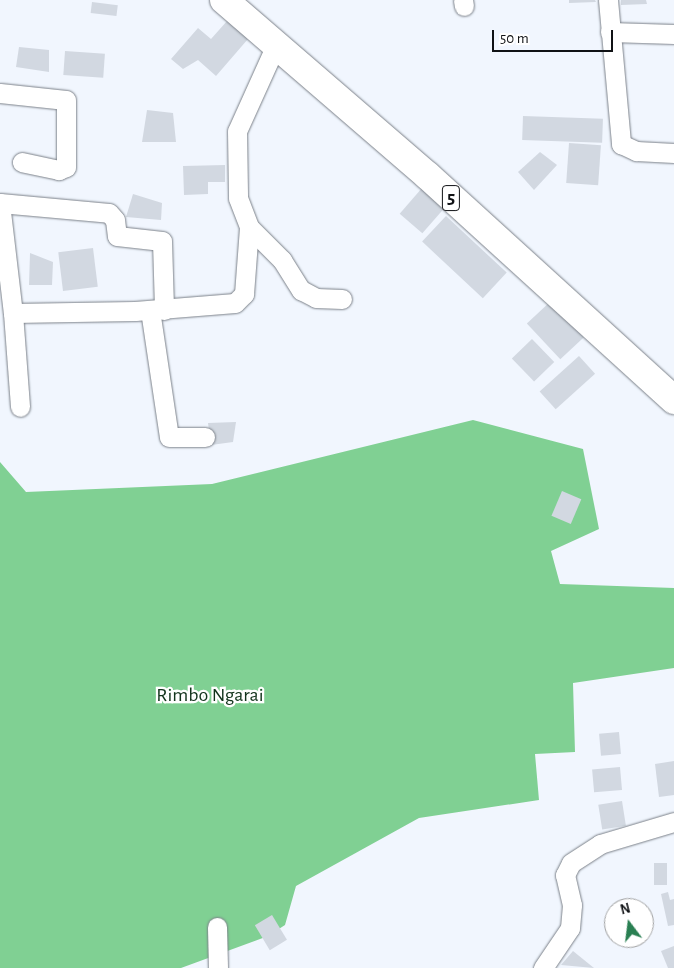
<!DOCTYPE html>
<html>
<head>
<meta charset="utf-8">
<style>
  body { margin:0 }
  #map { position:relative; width:674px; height:968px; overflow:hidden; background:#f1f6fe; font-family:"Alegreya Sans",sans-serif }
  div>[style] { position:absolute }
  .forest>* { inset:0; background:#80d093 }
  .building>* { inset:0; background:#d2d8e1; transform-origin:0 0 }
  .roads { filter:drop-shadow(0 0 1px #7b8189) drop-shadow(0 0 1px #7b8189) }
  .street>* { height:19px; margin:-9.5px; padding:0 9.5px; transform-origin:9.5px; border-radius:9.5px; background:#fff }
  .highway>* { height:28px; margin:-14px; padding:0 14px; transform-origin:14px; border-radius:14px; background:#fff }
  span { translate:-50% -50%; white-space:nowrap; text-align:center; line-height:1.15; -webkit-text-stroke:4.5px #fff; paint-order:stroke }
  .shield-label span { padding:1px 4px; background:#fff; border:1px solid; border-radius:4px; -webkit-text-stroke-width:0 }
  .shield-label { font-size:19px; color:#101215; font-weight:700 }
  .park-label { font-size:20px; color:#11331b }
  .north { position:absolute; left:604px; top:898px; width:50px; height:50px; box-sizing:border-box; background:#fff; border:1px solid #9fa0a1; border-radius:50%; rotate:345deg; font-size:14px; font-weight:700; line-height:20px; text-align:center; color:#101215 }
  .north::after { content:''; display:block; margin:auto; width:18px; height:22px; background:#297f52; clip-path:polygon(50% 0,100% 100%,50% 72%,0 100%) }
  .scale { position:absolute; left:492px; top:30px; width:121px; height:22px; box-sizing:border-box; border:2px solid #101215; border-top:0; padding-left:6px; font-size:15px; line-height:18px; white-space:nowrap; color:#101215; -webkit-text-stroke:4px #fff; paint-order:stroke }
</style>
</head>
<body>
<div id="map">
  <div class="forest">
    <i style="clip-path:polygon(473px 420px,583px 449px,599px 529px,551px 551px,560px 584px,674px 588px,674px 668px,573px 683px,575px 752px,535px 754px,539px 800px,419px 818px,296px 886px,285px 925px,268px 936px,181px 968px,0 968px,0 462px,26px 492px,212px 484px)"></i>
  </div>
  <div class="building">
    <i style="clip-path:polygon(569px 0,595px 0,596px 2px,569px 3px)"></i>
    <i style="clip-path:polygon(621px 0,646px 0,647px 4px,621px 5px)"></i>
    <i style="left:92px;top:2px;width:26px;height:11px;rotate:7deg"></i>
    <i style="clip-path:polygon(227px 21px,248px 39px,216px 76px,198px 60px,183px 69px,171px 59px,198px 28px,211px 39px)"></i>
    <i style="clip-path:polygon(19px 47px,49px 50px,49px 72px,16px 67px)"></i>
    <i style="left:65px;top:51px;width:40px;height:24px;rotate:4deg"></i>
    <i style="clip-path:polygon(147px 110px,173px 113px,176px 142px,142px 142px)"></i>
    <i style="left:523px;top:116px;width:80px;height:24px;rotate:2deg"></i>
    <i style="left:569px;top:143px;width:32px;height:40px;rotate:4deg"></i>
    <i style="clip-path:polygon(540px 152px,557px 165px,534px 190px,518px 172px)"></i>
    <i style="clip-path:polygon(225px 165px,225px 182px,208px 182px,208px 194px,184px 195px,183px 166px)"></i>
    <i style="left:422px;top:188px;width:30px;height:34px;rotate:41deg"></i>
    <i style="clip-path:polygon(133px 194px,162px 203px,161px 220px,126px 217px)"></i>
    <i style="left:446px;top:216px;width:83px;height:35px;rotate:43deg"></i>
    <i style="left:93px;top:248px;width:39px;height:35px;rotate:83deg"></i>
    <i style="clip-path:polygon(30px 253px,53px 262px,52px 285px,29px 285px)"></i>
    <i style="left:551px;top:301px;width:49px;height:33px;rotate:47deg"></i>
    <i style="left:532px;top:339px;width:32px;height:28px;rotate:46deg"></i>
    <i style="left:579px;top:356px;width:24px;height:53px;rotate:48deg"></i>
    <i style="clip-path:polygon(236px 422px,233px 442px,211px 445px,208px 423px)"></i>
    <i style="left:562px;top:491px;width:21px;height:27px;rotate:23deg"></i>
    <i style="left:619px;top:732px;width:22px;height:20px;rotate:85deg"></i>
    <i style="clip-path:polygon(674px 761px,674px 795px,659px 797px,655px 764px)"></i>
    <i style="left:620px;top:767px;width:23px;height:28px;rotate:85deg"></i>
    <i style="left:622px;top:801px;width:25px;height:24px;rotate:81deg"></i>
    <i style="left:654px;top:863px;width:13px;height:22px"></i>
    <i style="clip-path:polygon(668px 892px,670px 900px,674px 899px,674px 925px,668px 926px,661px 894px)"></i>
    <i style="left:272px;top:915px;width:29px;height:20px;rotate:59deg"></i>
    <i style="clip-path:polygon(674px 946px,674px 968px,668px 968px,661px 951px)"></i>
    <i style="clip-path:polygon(573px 951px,594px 968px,561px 965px)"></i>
  </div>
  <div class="roads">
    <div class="street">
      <i style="left:463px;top:0;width:6px;rotate:81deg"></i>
      <i style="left:608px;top:0;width:145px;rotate:84.8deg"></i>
      <i style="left:621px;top:144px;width:17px;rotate:25deg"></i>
      <i style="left:636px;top:151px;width:38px;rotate:3deg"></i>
      <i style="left:610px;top:32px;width:64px;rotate:1.8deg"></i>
      <i style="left:275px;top:47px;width:92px;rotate:114.3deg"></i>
      <i style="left:237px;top:131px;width:67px;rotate:89.1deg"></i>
      <i style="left:238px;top:198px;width:31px;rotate:69deg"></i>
      <i style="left:249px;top:227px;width:47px;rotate:45deg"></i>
      <i style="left:282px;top:260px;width:36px;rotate:58deg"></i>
      <i style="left:301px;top:290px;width:17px;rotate:28deg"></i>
      <i style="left:316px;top:298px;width:26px;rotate:2deg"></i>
      <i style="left:0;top:93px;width:66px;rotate:6.1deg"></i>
      <i style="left:66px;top:100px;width:67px;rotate:90deg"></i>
      <i style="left:66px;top:167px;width:8px;rotate:157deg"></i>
      <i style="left:59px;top:170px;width:38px;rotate:-168deg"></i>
      <i style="left:0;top:203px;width:111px;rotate:83.3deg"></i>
      <i style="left:13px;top:313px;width:122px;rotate:-0.9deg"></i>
      <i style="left:135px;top:311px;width:100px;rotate:-4.6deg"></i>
      <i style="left:235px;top:303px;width:13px;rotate:-45deg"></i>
      <i style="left:244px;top:294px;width:67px;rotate:-85.7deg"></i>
      <i style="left:0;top:203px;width:109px;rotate:5.2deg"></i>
      <i style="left:109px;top:213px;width:9px;rotate:49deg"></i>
      <i style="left:115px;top:220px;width:16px;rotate:83deg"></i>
      <i style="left:117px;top:236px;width:45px;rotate:6.3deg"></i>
      <i style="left:162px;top:241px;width:69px;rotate:88.3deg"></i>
      <i style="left:150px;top:310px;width:128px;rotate:81.5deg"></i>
      <i style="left:169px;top:437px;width:36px"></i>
      <i style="left:13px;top:313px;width:94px;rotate:85.7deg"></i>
      <i style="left:217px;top:927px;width:41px;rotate:88.6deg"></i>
      <i style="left:543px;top:968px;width:48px;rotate:-56deg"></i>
      <i style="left:570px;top:928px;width:23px;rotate:-85deg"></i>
      <i style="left:572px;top:905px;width:31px;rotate:-103deg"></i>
      <i style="left:565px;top:875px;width:13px;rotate:-63deg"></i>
      <i style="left:571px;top:863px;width:35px;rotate:-33deg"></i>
      <i style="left:600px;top:844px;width:77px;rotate:-16.6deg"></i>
    </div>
    <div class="highway">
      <i style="left:224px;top:0;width:269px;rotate:40.8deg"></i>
      <i style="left:428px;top:176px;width:333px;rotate:42.3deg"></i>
    </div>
  </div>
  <div class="shield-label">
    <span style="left:451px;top:198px">5</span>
  </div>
  <div class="park-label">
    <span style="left:210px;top:695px">Rimbo Ngarai</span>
  </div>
  <div class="north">N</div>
  <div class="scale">50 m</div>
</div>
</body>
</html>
